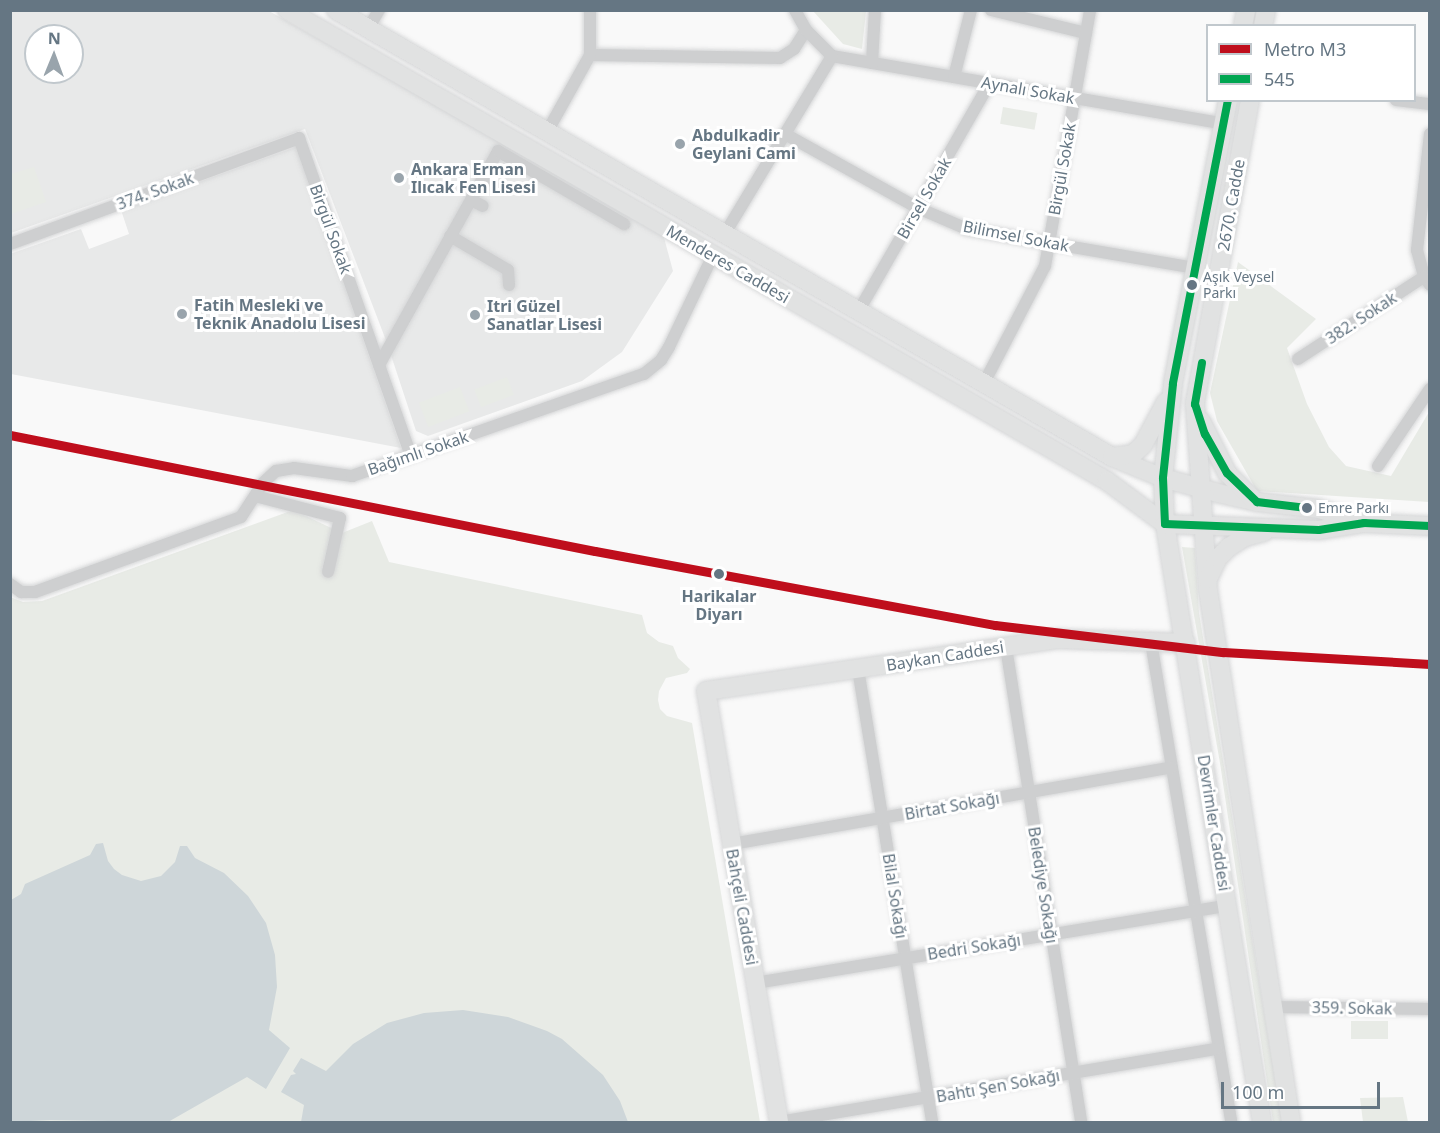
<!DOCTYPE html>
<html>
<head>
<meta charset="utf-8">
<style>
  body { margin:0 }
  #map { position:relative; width:1440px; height:1133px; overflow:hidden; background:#f9f9f9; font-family:"Noto Sans",sans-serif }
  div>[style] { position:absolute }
  .built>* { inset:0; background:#e8e9e9 }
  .green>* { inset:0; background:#e8ebe6; transform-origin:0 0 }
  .water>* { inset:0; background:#ced6d9 }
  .roads { filter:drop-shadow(0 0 2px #d5d6d7) drop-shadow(0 0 2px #d5d6d7) }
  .street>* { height:12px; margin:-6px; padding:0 6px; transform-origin:6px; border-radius:6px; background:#cecfd0 }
  .secondary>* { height:18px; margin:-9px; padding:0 9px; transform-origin:9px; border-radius:9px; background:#e1e2e2 }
  .bus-1>* { height:8px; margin:-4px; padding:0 4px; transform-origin:4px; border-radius:4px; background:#00a651 }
  .metro-1>* { height:9px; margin:-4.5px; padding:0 4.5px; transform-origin:4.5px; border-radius:4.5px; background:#bf0e1c }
  .dots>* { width:16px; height:16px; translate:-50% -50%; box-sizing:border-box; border:3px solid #fff; border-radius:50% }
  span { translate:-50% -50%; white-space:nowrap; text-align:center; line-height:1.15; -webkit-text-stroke:6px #fff; paint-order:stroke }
  .bus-label { font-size:14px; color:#657683 }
  .left { translate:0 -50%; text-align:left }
  .street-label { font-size:16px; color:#657683 }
  .poi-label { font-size:16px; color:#657683; font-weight:700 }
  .stop-label { font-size:16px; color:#657683; font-weight:700 }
  .frame { position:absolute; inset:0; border:12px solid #657683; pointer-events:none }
  .legend { position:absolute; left:1206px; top:24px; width:210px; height:78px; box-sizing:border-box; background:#fff; border:2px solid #c1c8cd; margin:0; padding:8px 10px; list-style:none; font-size:18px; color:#657683 }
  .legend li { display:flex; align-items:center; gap:12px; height:30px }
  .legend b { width:30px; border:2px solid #c1c8cd }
  .north { position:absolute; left:24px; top:24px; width:60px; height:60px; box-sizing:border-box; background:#fff; border:2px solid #c1c8cd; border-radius:50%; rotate:1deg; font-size:16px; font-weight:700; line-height:24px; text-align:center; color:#657683 }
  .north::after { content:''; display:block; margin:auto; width:21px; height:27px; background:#99a4ac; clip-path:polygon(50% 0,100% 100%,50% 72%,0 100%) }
  .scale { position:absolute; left:1221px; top:1082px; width:159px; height:27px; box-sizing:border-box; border:3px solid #657683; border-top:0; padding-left:8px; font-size:18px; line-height:21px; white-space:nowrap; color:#657683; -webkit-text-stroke:4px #fff; paint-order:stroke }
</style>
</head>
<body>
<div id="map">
  <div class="built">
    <i style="clip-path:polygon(evenodd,11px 11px,269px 11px,663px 234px,673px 271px,622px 352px,582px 381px,428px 436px,416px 431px,387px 343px,305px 129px,11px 233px,11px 11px,36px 36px,72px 36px,72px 72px,36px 72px,36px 36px)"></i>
    <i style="clip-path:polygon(296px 147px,401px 448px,11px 374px,10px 254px,81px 229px,89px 249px,129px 234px,121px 210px)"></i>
  </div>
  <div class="green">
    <i style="clip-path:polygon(813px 11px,866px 11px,862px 49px,843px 44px)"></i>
    <i style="left:1003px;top:107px;width:35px;height:17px;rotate:10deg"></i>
    <i style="clip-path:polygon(34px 167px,46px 202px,11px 214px,11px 174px)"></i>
    <i style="clip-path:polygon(1238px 262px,1316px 319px,1287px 348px,1307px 404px,1329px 447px,1346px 466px,1391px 476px,1429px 412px,1429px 502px,1257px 491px,1217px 421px,1210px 393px)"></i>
    <i style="left:507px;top:377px;width:19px;height:35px;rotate:69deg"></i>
    <i style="left:460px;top:387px;width:26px;height:44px;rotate:69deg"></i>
    <i style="clip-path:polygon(293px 510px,342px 533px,372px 521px,389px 562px,642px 615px,647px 633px,659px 642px,673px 646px,678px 658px,690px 669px,687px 673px,666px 678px,659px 691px,658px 700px,660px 709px,667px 716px,692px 723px,760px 1122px,11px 1122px,10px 597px,23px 602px,42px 601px)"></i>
    <i style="clip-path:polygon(1182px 547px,1195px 548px,1199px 613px,1282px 1122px,1273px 1122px,1220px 763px)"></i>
    <i style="left:1351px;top:1021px;width:37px;height:18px"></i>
    <i style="clip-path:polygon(1403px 1097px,1408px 1122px,1363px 1122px,1360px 1098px)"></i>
  </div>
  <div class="water">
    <i style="clip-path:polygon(103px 843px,108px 861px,114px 869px,122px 875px,141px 881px,161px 876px,175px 862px,180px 846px,187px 846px,195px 858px,224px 873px,248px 896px,266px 923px,275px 955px,277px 987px,269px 1030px,290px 1048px,266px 1089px,247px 1077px,168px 1122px,50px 1120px,11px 1122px,11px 900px,21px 894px,25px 884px,90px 855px,96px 844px)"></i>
    <i style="clip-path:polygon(463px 1010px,508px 1017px,547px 1031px,562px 1039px,603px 1075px,620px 1101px,628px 1122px,301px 1122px,304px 1105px,281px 1092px,291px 1075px,296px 1074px,293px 1071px,301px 1058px,326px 1071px,353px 1044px,387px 1023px,424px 1013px)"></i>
  </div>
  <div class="roads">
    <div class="street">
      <i style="left:991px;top:10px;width:98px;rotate:13.6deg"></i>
      <i style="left:368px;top:29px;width:22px;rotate:-60deg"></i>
      <i style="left:590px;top:55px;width:190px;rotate:0.9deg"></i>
      <i style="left:780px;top:58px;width:17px;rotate:-33deg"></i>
      <i style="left:794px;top:49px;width:22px;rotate:-58deg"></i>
      <i style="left:832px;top:56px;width:398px;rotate:9.8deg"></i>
      <i style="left:872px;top:63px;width:53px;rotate:-86.8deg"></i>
      <i style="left:954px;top:77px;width:69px;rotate:-75.8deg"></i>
      <i style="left:1396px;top:100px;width:34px;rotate:7deg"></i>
      <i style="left:547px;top:132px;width:88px;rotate:-60.8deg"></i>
      <i style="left:590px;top:55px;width:45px;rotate:-90deg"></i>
      <i style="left:785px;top:134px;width:152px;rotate:29.1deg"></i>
      <i style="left:918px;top:208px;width:53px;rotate:23.2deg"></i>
      <i style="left:967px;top:229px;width:232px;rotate:9.7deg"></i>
      <i style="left:1430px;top:134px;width:117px;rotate:96.4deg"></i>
      <i style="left:1417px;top:250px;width:28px;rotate:75deg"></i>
      <i style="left:1424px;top:277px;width:10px;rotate:53deg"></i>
      <i style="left:482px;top:180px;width:13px;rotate:27deg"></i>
      <i style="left:471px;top:200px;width:13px;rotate:27deg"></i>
      <i style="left:724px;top:235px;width:209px;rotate:-58.9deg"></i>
      <i style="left:832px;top:56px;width:37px;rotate:-135deg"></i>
      <i style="left:806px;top:30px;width:23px;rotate:-119deg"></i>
      <i style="left:450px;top:236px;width:67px;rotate:30.4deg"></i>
      <i style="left:508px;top:270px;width:15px;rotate:86deg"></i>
      <i style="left:10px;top:244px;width:308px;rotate:-20.1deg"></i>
      <i style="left:299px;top:138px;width:337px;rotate:70.6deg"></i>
      <i style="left:858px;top:312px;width:263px;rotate:-60.1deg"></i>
      <i style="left:1298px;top:359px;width:150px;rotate:-33.1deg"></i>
      <i style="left:379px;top:365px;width:245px;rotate:-60.9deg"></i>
      <i style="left:498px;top:151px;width:146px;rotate:30.1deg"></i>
      <i style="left:983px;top:385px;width:134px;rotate:-62.5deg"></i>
      <i style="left:1045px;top:266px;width:260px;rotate:-80deg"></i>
      <i style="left:1378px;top:466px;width:93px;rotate:-56deg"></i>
      <i style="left:255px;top:496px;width:88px;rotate:14.5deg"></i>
      <i style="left:340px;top:518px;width:55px;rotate:102.5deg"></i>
      <i style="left:10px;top:584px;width:14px;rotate:36deg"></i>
      <i style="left:21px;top:592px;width:14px"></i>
      <i style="left:35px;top:592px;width:219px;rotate:-20deg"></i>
      <i style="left:241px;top:517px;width:40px;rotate:-57.1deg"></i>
      <i style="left:263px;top:483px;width:18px;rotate:-43deg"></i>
      <i style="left:276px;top:471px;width:18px;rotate:-9deg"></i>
      <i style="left:294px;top:468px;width:59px;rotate:7.9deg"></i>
      <i style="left:352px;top:476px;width:309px;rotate:-19.3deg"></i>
      <i style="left:644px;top:374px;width:22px;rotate:-39deg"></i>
      <i style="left:661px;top:360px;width:15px;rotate:-58deg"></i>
      <i style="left:669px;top:347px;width:102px;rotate:-64.4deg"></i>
      <i style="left:1151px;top:642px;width:487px;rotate:80.5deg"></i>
      <i style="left:1006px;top:647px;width:481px;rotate:81deg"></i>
      <i style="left:858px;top:669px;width:459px;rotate:80.7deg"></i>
      <i style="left:732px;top:844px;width:446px;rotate:-9.9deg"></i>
      <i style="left:755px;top:983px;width:478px;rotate:-9.3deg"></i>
      <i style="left:1275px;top:1007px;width:155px;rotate:0.7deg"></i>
      <i style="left:779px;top:1122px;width:444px;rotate:-9.5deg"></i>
    </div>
    <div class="secondary">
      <i style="left:287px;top:10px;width:946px;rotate:29.87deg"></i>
      <i style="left:1107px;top:481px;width:72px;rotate:36.6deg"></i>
      <i style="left:336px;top:10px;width:896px;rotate:29.94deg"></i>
      <i style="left:1112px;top:457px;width:55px;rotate:22.4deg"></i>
      <i style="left:1163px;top:478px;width:61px;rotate:15.2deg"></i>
      <i style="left:1222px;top:494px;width:36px;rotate:13deg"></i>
      <i style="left:1257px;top:502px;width:62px;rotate:6.4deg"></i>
      <i style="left:1319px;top:509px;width:47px;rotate:17.3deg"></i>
      <i style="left:1243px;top:26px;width:16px;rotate:-79deg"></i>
      <i style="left:1263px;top:26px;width:16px;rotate:-79deg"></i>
      <i style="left:1228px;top:100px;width:289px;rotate:101deg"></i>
      <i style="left:1173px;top:384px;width:95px;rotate:96.1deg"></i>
      <i style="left:1163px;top:478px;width:46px;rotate:87.5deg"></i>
      <i style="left:1165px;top:524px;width:606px;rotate:80.79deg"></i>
      <i style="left:1250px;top:100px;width:309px;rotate:100.3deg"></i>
      <i style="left:1195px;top:404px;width:186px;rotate:86deg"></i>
      <i style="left:1208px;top:590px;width:538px;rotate:81.13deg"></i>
      <i style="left:1201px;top:421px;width:58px;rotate:63.4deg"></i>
      <i style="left:1227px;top:473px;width:37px;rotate:45deg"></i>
      <i style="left:1112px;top:457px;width:21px;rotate:-8deg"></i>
      <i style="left:1133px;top:454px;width:13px;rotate:-42deg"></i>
      <i style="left:1143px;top:445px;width:49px;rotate:-61.9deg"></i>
      <i style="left:1165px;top:524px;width:154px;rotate:2.2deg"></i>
      <i style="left:1319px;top:530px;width:46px;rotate:-8.8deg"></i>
      <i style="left:1364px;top:523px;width:66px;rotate:2.6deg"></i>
      <i style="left:1208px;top:579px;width:23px;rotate:-65deg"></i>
      <i style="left:1218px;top:558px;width:16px;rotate:-45deg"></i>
      <i style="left:1229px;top:547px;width:19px;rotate:-32deg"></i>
      <i style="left:1245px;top:537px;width:20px;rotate:-15deg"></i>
      <i style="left:779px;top:1122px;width:437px;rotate:-99.6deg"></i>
      <i style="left:706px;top:691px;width:355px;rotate:-8.4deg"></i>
      <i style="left:1057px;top:639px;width:129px;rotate:1.8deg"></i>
    </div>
  </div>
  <div class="bus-1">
    <i style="left:1228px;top:100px;width:289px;rotate:101deg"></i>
    <i style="left:1173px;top:384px;width:95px;rotate:96.1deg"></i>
    <i style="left:1163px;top:478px;width:46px;rotate:87.5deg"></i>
    <i style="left:1165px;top:524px;width:154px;rotate:2.2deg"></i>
    <i style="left:1319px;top:530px;width:46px;rotate:-8.8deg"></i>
    <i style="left:1364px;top:523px;width:66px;rotate:2.6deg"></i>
    <i style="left:1202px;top:363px;width:42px;rotate:99.7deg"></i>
    <i style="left:1195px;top:404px;width:32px;rotate:72deg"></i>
    <i style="left:1205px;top:434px;width:45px;rotate:60.6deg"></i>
    <i style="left:1227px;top:473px;width:42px;rotate:44deg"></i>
    <i style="left:1257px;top:502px;width:50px;rotate:6.8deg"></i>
  </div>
  <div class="metro-1">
    <i style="left:10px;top:435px;width:596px;rotate:11.22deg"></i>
    <i style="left:595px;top:551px;width:407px;rotate:10.5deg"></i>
    <i style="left:995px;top:625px;width:230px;rotate:6.8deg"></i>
    <i style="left:1223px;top:652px;width:207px;rotate:3.3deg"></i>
  </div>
  <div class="dots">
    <i style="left:680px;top:144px;background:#99a4ac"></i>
    <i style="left:399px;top:178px;background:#99a4ac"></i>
    <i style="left:1192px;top:285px;background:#657683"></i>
    <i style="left:182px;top:314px;background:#99a4ac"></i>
    <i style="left:475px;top:315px;background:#99a4ac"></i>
    <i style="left:1307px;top:508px;background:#657683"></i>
    <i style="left:719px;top:574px;background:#657683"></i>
  </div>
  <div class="bus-label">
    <span class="left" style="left:1203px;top:285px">Aşık Veysel<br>Parkı</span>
    <span class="left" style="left:1318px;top:508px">Emre Parkı</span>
  </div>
  <div class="street-label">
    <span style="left:1028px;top:90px;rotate:10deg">Aynalı Sokak</span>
    <span style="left:1062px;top:169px;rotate:-80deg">Birgül Sokak</span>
    <span style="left:155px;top:191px;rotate:-20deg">374. Sokak</span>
    <span style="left:924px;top:198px;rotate:-60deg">Birsel Sokak</span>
    <span style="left:1231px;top:205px;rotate:-80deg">2670. Cadde</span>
    <span style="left:331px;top:229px;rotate:70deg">Birgül Sokak</span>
    <span style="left:1016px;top:236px;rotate:11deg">Bilimsel Sokak</span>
    <span style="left:728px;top:264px;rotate:30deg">Menderes Caddesi</span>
    <span style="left:1361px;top:318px;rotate:-33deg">382. Sokak</span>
    <span style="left:418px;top:453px;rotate:-19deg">Bağımlı Sokak</span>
    <span style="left:945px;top:656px;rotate:-9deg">Baykan Caddesi</span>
    <span style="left:952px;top:806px;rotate:-10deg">Birtat Sokağı</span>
    <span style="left:1214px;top:823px;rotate:81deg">Devrimler Caddesi</span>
    <span style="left:1043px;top:885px;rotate:81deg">Belediye Sokağı</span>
    <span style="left:895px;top:896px;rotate:81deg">Bilal Sokağı</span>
    <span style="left:742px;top:907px;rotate:80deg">Bahçeli Caddesi</span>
    <span style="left:974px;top:947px;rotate:-9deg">Bedri Sokağı</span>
    <span style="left:1352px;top:1008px;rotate:1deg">359. Sokak</span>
    <span style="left:998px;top:1086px;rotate:-10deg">Bahtı Şen Sokağı</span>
  </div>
  <div class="poi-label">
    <span class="left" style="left:692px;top:144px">Abdulkadir<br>Geylani Cami</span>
    <span class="left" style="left:411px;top:178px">Ankara Erman<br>Ilıcak Fen Lisesi</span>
    <span class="left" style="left:194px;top:314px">Fatih Mesleki ve<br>Teknik Anadolu Lisesi</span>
    <span class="left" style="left:487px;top:315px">Itri Güzel<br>Sanatlar Lisesi</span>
  </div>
  <div class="stop-label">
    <span style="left:719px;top:605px">Harikalar<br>Diyarı</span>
  </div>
  <div class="frame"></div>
  <ul class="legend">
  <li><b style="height:8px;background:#bf0e1c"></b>Metro M3</li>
  <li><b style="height:8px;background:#00a651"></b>545</li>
  </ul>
  <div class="north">N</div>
  <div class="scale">100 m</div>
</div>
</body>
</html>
